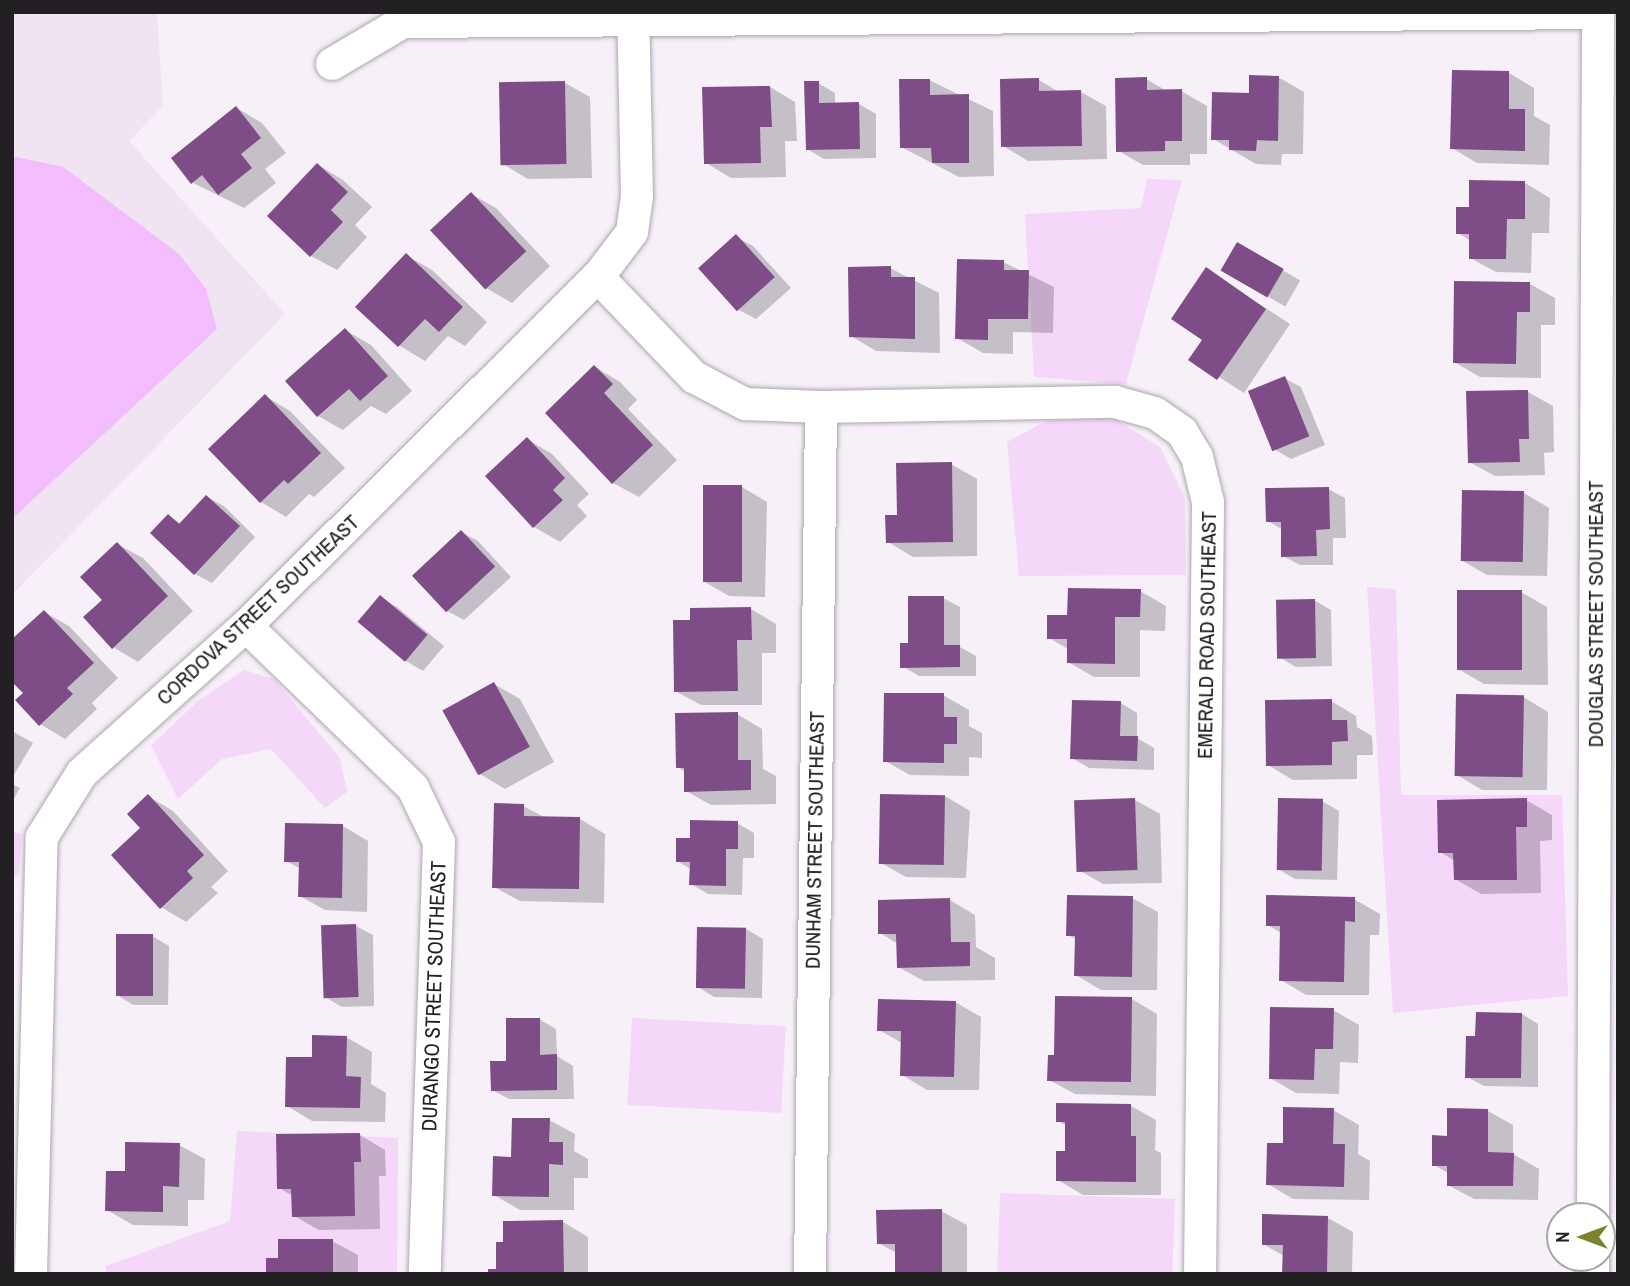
<!DOCTYPE html>
<html>
<head>
<meta charset="utf-8">
<style>
  body { margin:0 }
  #map { position:relative; width:1630px; height:1286px; overflow:hidden; background:#f7f0f9; font-family:"Archivo Narrow",sans-serif }
  div>[style] { position:absolute }
  .built>* { inset:0; background:#f0e3f2 }
  .green>* { inset:0; background:#f5d7fa; transform-origin:0 0 }
  .water>* { inset:0; background:#f2bcfd }
  .shadow>* { inset:0; background:#0003; transform-origin:0 0 }
  .building>* { inset:0; background:#7e4d87; transform-origin:0 0 }
  .roads { filter:drop-shadow(0 0 2px #ada6ae) drop-shadow(0 0 2px #ada6ae) }
  .street>* { height:32px; margin:-16px; padding:0 16px; transform-origin:16px; border-radius:16px; background:#fff }
  span { translate:-50% -50%; white-space:nowrap; text-align:center; line-height:1.15; -webkit-text-stroke:7px #fff; paint-order:stroke }
  .street-label { font-size:21px; color:#232023 }
  .frame { position:absolute; inset:0; border:14px solid #232023; pointer-events:none }
  .north { position:absolute; left:1546px; top:1202px; width:70px; height:70px; box-sizing:border-box; background:#fff; border:2px solid #a7a6a7; border-radius:50%; rotate:270deg; font-size:19px; font-weight:700; line-height:28px; text-align:center; color:#232023 }
  .north::after { content:''; display:block; margin:auto; width:24px; height:32px; background:#7f822c; clip-path:polygon(50% 0,100% 100%,50% 72%,0 100%) }
</style>
</head>
<body>
<div id="map">
  <div class="built">
    <i style="clip-path:polygon(12px 12px,157px 12px,163px 106px,129px 141px,285px 314px,12px 595px)"></i>
  </div>
  <div class="green">
    <i style="clip-path:polygon(1147px 179px,1182px 180px,1126px 384px,1034px 377px,1025px 214px,1141px 208px)"></i>
    <i style="clip-path:polygon(1111px 417px,1160px 447px,1185px 498px,1186px 575px,1019px 576px,1007px 442px,1046px 421px)"></i>
    <i style="clip-path:polygon(1367px 587px,1396px 589px,1401px 795px,1562px 795px,1568px 996px,1393px 1013px)"></i>
    <i style="clip-path:polygon(244px 670px,274px 679px,340px 758px,347px 792px,325px 808px,271px 749px,222px 759px,178px 799px,151px 745px,199px 700px)"></i>
    <i style="clip-path:polygon(12px 831px,22px 834px,19px 875px,12px 877px)"></i>
    <i style="left:632px;top:1018px;width:154px;height:87px;rotate:3deg"></i>
    <i style="clip-path:polygon(237px 1131px,398px 1138px,397px 1274px,106px 1274px,106px 1266px,230px 1221px)"></i>
    <i style="left:1000px;top:1193px;width:175px;height:81px;rotate:2deg"></i>
  </div>
  <div class="water">
    <i style="clip-path:polygon(16px 157px,63px 167px,179px 254px,206px 289px,217px 329px,12px 519px,12px 158px)"></i>
  </div>
  <div class="shadow">
    <i style="clip-path:polygon(1509px 73px,1534px 88px,1534px 116px,1550px 125px,1549px 165px,1477px 163px,1452px 148px)"></i>
    <i style="clip-path:polygon(1278px 77px,1304px 92px,1303px 154px,1282px 154px,1281px 165px,1256px 164px,1213px 139px,1251px 95px)"></i>
    <i style="clip-path:polygon(1146px 79px,1167px 91px,1181px 91px,1207px 106px,1207px 154px,1190px 154px,1190px 165px,1143px 165px,1117px 150px)"></i>
    <i style="clip-path:polygon(929px 80px,993px 111px,994px 176px,959px 177px,901px 147px)"></i>
    <i style="clip-path:polygon(1039px 80px,1059px 92px,1081px 92px,1106px 106px,1107px 159px,1028px 161px,1003px 146px)"></i>
    <i style="clip-path:polygon(565px 83px,590px 97px,592px 178px,528px 179px,503px 164px)"></i>
    <i style="clip-path:polygon(818px 83px,835px 93px,835px 105px,859px 104px,876px 114px,876px 158px,824px 159px,807px 149px)"></i>
    <i style="clip-path:polygon(770px 87px,795px 102px,797px 141px,785px 141px,786px 177px,731px 178px,706px 163px)"></i>
    <i style="clip-path:polygon(237px 108px,262px 123px,286px 153px,265px 169px,276px 183px,244px 208px,193px 183px)"></i>
    <i style="clip-path:polygon(318px 165px,343px 180px,372px 207px,355px 225px,367px 237px,337px 270px,311px 256px)"></i>
    <i style="clip-path:polygon(1525px 183px,1550px 198px,1549px 233px,1532px 233px,1531px 273px,1496px 272px,1470px 258px,1471px 241px,1458px 233px,1470px 209px)"></i>
    <i style="clip-path:polygon(471px 194px,496px 208px,550px 266px,512px 303px,486px 288px)"></i>
    <i style="clip-path:polygon(736px 237px,753px 246px,791px 288px,756px 319px,739px 310px)"></i>
    <i style="left:1237px;top:244px;width:73px;height:30px;rotate:30deg"></i>
    <i style="clip-path:polygon(406px 255px,432px 270px,487px 322px,465px 346px,448px 336px,425px 361px,400px 346px,358px 306px)"></i>
    <i style="clip-path:polygon(1003px 262px,1054px 287px,1053px 333px,1013px 332px,1013px 354px,983px 353px,957px 338px)"></i>
    <i style="clip-path:polygon(890px 268px,939px 293px,940px 353px,876px 351px,851px 336px)"></i>
    <i style="clip-path:polygon(1207px 270px,1290px 324px,1244px 393px,1191px 359px,1204px 340px)"></i>
    <i style="clip-path:polygon(1530px 284px,1555px 298px,1555px 325px,1541px 325px,1541px 378px,1480px 377px,1454px 362px)"></i>
    <i style="clip-path:polygon(345px 330px,371px 345px,412px 391px,386px 414px,371px 406px,343px 430px,318px 416px)"></i>
    <i style="clip-path:polygon(595px 367px,620px 382px,637px 400px,628px 409px,677px 460px,639px 497px,613px 483px)"></i>
    <i style="clip-path:polygon(1284px 378px,1301px 387px,1325px 445px,1291px 459px,1274px 449px)"></i>
    <i style="clip-path:polygon(1528px 392px,1553px 406px,1554px 452px,1544px 453px,1545px 475px,1495px 476px,1469px 462px)"></i>
    <i style="clip-path:polygon(265px 396px,290px 411px,345px 468px,314px 497px,309px 494px,286px 517px,261px 502px)"></i>
    <i style="clip-path:polygon(527px 439px,552px 454px,589px 494px,577px 505px,587px 516px,560px 542px,534px 527px,487px 476px)"></i>
    <i style="clip-path:polygon(951px 464px,977px 479px,977px 556px,913px 557px,888px 542px,898px 517px)"></i>
    <i style="clip-path:polygon(742px 487px,767px 502px,765px 597px,729px 596px,703px 581px)"></i>
    <i style="clip-path:polygon(1328px 489px,1345px 498px,1346px 538px,1333px 538px,1333px 565px,1300px 565px,1283px 556px,1283px 530px,1268px 521px)"></i>
    <i style="clip-path:polygon(1524px 493px,1549px 508px,1547px 576px,1487px 575px,1461px 560px)"></i>
    <i style="clip-path:polygon(207px 497px,224px 506px,255px 537px,212px 583px,195px 574px,169px 516px,182px 524px)"></i>
    <i style="clip-path:polygon(461px 532px,478px 541px,511px 577px,464px 620px,447px 611px,415px 575px)"></i>
    <i style="clip-path:polygon(117px 544px,143px 558px,193px 611px,138px 662px,113px 647px,104px 600px)"></i>
    <i style="clip-path:polygon(1140px 591px,1166px 606px,1165px 631px,1140px 630px,1140px 677px,1094px 677px,1068px 662px,1068px 649px,1049px 638px,1069px 617px)"></i>
    <i style="clip-path:polygon(1521px 592px,1547px 607px,1548px 685px,1484px 684px,1458px 669px)"></i>
    <i style="clip-path:polygon(381px 598px,397px 607px,444px 646px,423px 671px,406px 661px)"></i>
    <i style="clip-path:polygon(943px 598px,960px 607px,960px 647px,976px 656px,976px 676px,919px 676px,902px 666px,910px 645px)"></i>
    <i style="clip-path:polygon(1314px 600px,1331px 610px,1332px 666px,1296px 667px,1279px 657px)"></i>
    <i style="clip-path:polygon(751px 609px,776px 624px,776px 653px,762px 653px,762px 705px,701px 705px,675px 691px,692px 622px)"></i>
    <i style="clip-path:polygon(44px 612px,69px 626px,118px 678px,92px 703px,97px 709px,65px 739px,40px 724px)"></i>
    <i style="clip-path:polygon(494px 684px,520px 699px,554px 762px,505px 789px,480px 774px,445px 712px)"></i>
    <i style="clip-path:polygon(943px 695px,969px 710px,969px 726px,982px 733px,982px 758px,969px 757px,969px 776px,910px 775px,885px 761px)"></i>
    <i style="clip-path:polygon(1523px 697px,1548px 712px,1547px 790px,1482px 790px,1457px 775px)"></i>
    <i style="clip-path:polygon(1331px 701px,1356px 716px,1357px 727px,1372px 736px,1373px 755px,1357px 755px,1357px 779px,1293px 780px,1268px 765px)"></i>
    <i style="clip-path:polygon(1121px 703px,1137px 713px,1137px 738px,1154px 748px,1154px 770px,1089px 768px,1072px 758px)"></i>
    <i style="clip-path:polygon(737px 714px,762px 729px,763px 769px,776px 776px,776px 804px,711px 805px,686px 791px,685px 772px,678px 767px)"></i>
    <i style="clip-path:polygon(12px 731px,33px 743px,12px 778px)"></i>
    <i style="clip-path:polygon(12px 784px,20px 788px,12px 802px)"></i>
    <i style="clip-path:polygon(148px 796px,173px 811px,228px 871px,211px 887px,218px 893px,186px 922px,161px 907px,142px 828px)"></i>
    <i style="clip-path:polygon(945px 796px,970px 811px,966px 878px,906px 877px,881px 863px)"></i>
    <i style="clip-path:polygon(1135px 800px,1160px 814px,1162px 883px,1103px 884px,1077px 869px)"></i>
    <i style="clip-path:polygon(1526px 800px,1552px 815px,1552px 840px,1540px 841px,1541px 893px,1481px 894px,1455px 879px,1455px 861px,1440px 852px)"></i>
    <i style="clip-path:polygon(1322px 801px,1339px 811px,1337px 880px,1295px 879px,1278px 869px)"></i>
    <i style="clip-path:polygon(523px 806px,546px 818px,580px 819px,605px 834px,604px 903px,520px 901px,494px 887px)"></i>
    <i style="clip-path:polygon(737px 823px,754px 833px,754px 858px,743px 858px,742px 895px,708px 894px,691px 884px,691px 869px,677px 861px,692px 840px)"></i>
    <i style="clip-path:polygon(343px 826px,368px 841px,367px 912px,325px 910px,300px 896px,301px 869px,286px 861px)"></i>
    <i style="clip-path:polygon(1132px 898px,1158px 912px,1157px 990px,1101px 990px,1076px 975px,1076px 939px,1068px 935px)"></i>
    <i style="clip-path:polygon(1354px 899px,1380px 914px,1379px 935px,1370px 935px,1369px 995px,1306px 995px,1281px 980px,1281px 933px,1268px 925px)"></i>
    <i style="clip-path:polygon(950px 900px,975px 915px,976px 947px,995px 958px,995px 980px,924px 981px,898px 967px,898px 944px,880px 933px)"></i>
    <i style="clip-path:polygon(356px 926px,373px 935px,374px 1006px,342px 1007px,325px 997px)"></i>
    <i style="clip-path:polygon(746px 929px,763px 939px,762px 998px,714px 997px,698px 987px)"></i>
    <i style="clip-path:polygon(152px 936px,169px 946px,168px 1005px,133px 1005px,117px 995px)"></i>
    <i style="clip-path:polygon(1132px 999px,1157px 1014px,1156px 1096px,1075px 1094px,1049px 1080px,1056px 1057px)"></i>
    <i style="clip-path:polygon(955px 1002px,981px 1017px,979px 1090px,927px 1090px,902px 1075px,902px 1043px,879px 1030px)"></i>
    <i style="clip-path:polygon(1333px 1010px,1359px 1025px,1358px 1063px,1340px 1062px,1339px 1094px,1296px 1093px,1270px 1078px)"></i>
    <i style="clip-path:polygon(1522px 1014px,1538px 1024px,1538px 1087px,1484px 1086px,1467px 1077px,1477px 1038px)"></i>
    <i style="clip-path:polygon(539px 1019px,556px 1029px,557px 1056px,573px 1066px,574px 1099px,509px 1099px,492px 1090px)"></i>
    <i style="clip-path:polygon(346px 1037px,372px 1052px,371px 1084px,386px 1093px,385px 1122px,312px 1121px,287px 1106px,313px 1059px)"></i>
    <i style="clip-path:polygon(1131px 1106px,1156px 1120px,1155px 1150px,1161px 1153px,1161px 1195px,1083px 1195px,1058px 1180px,1067px 1153px,1067px 1126px,1058px 1121px)"></i>
    <i style="clip-path:polygon(1333px 1110px,1359px 1125px,1358px 1154px,1370px 1161px,1369px 1200px,1293px 1199px,1268px 1184px,1284px 1145px)"></i>
    <i style="clip-path:polygon(1488px 1111px,1513px 1125px,1513px 1154px,1539px 1169px,1538px 1200px,1474px 1199px,1448px 1185px,1448px 1173px,1434px 1165px,1449px 1137px)"></i>
    <i style="clip-path:polygon(549px 1120px,575px 1134px,574px 1151px,588px 1159px,588px 1178px,574px 1178px,574px 1210px,520px 1210px,494px 1195px,513px 1159px)"></i>
    <i style="clip-path:polygon(360px 1135px,385px 1150px,386px 1176px,379px 1176px,380px 1229px,319px 1230px,294px 1216px,293px 1196px,279px 1188px)"></i>
    <i style="clip-path:polygon(179px 1145px,205px 1159px,204px 1200px,188px 1200px,188px 1226px,133px 1225px,107px 1210px,126px 1173px)"></i>
    <i style="clip-path:polygon(941px 1211px,967px 1225px,967px 1274px,897px 1274px,897px 1253px,878px 1243px)"></i>
    <i style="clip-path:polygon(1328px 1218px,1353px 1232px,1352px 1274px,1284px 1274px,1284px 1256px,1263px 1244px)"></i>
    <i style="clip-path:polygon(563px 1222px,588px 1237px,588px 1274px,490px 1274px)"></i>
    <i style="clip-path:polygon(332px 1241px,358px 1255px,358px 1274px,267px 1274px,280px 1260px)"></i>
  </div>
  <div class="building">
    <i style="clip-path:polygon(1452px 70px,1509px 71px,1509px 109px,1525px 109px,1525px 151px,1450px 149px)"></i>
    <i style="clip-path:polygon(1249px 75px,1279px 76px,1278px 141px,1257px 140px,1256px 151px,1229px 150px,1229px 140px,1211px 140px,1212px 92px,1249px 93px)"></i>
    <i style="clip-path:polygon(1147px 77px,1147px 90px,1182px 89px,1182px 141px,1165px 141px,1165px 151px,1116px 152px,1115px 78px)"></i>
    <i style="clip-path:polygon(1039px 78px,1039px 91px,1081px 90px,1082px 146px,1001px 147px,1000px 79px)"></i>
    <i style="clip-path:polygon(899px 79px,930px 79px,930px 95px,969px 94px,969px 163px,932px 163px,931px 148px,900px 148px)"></i>
    <i style="left:565px;top:81px;width:83px;height:66px;rotate:89deg"></i>
    <i style="clip-path:polygon(804px 81px,819px 81px,819px 103px,859px 102px,860px 149px,806px 150px)"></i>
    <i style="clip-path:polygon(770px 86px,772px 127px,760px 127px,761px 163px,704px 164px,702px 87px)"></i>
    <i style="clip-path:polygon(236px 106px,261px 138px,241px 154px,252px 168px,218px 195px,202px 175px,191px 184px,171px 158px)"></i>
    <i style="clip-path:polygon(317px 163px,348px 192px,331px 210px,343px 222px,310px 257px,267px 216px)"></i>
    <i style="clip-path:polygon(1469px 180px,1525px 181px,1525px 219px,1507px 219px,1506px 259px,1469px 259px,1469px 234px,1456px 234px,1456px 207px,1469px 207px)"></i>
    <i style="left:471px;top:192px;width:81px;height:56px;rotate:47deg"></i>
    <i style="left:736px;top:234px;width:58px;height:51px;rotate:48deg"></i>
    <i style="left:1237px;top:242px;width:54px;height:33px;rotate:30deg"></i>
    <i style="clip-path:polygon(406px 253px,463px 307px,439px 332px,425px 319px,398px 347px,355px 307px)"></i>
    <i style="clip-path:polygon(957px 259px,1004px 260px,1004px 270px,1029px 270px,1028px 319px,988px 319px,988px 340px,955px 339px)"></i>
    <i style="clip-path:polygon(891px 266px,891px 277px,915px 277px,915px 339px,849px 337px,848px 267px)"></i>
    <i style="clip-path:polygon(1206px 267px,1266px 309px,1217px 380px,1188px 360px,1202px 340px,1171px 319px)"></i>
    <i style="clip-path:polygon(1454px 281px,1530px 282px,1530px 312px,1517px 312px,1516px 364px,1453px 363px)"></i>
    <i style="clip-path:polygon(345px 328px,388px 376px,360px 401px,349px 389px,317px 417px,285px 381px)"></i>
    <i style="clip-path:polygon(594px 365px,613px 384px,604px 393px,653px 445px,612px 484px,545px 413px)"></i>
    <i style="left:1285px;top:376px;width:65px;height:40px;rotate:68deg"></i>
    <i style="clip-path:polygon(1528px 390px,1529px 439px,1519px 439px,1520px 462px,1468px 463px,1466px 391px)"></i>
    <i style="clip-path:polygon(265px 394px,321px 453px,288px 484px,284px 480px,260px 503px,208px 449px)"></i>
    <i style="clip-path:polygon(527px 437px,565px 478px,553px 490px,563px 500px,533px 528px,485px 476px)"></i>
    <i style="clip-path:polygon(952px 462px,953px 542px,886px 543px,885px 515px,897px 515px,896px 463px)"></i>
    <i style="left:703px;top:485px;width:39px;height:97px"></i>
    <i style="clip-path:polygon(1329px 487px,1330px 529px,1316px 530px,1317px 556px,1281px 557px,1281px 522px,1266px 522px,1265px 488px)"></i>
    <i style="left:1462px;top:490px;width:62px;height:71px;rotate:1deg"></i>
    <i style="clip-path:polygon(206px 495px,240px 526px,194px 575px,150px 533px,168px 514px,179px 524px)"></i>
    <i style="left:461px;top:530px;width:50px;height:67px;rotate:47deg"></i>
    <i style="clip-path:polygon(117px 542px,168px 596px,112px 649px,83px 617px,102px 600px,80px 577px)"></i>
    <i style="clip-path:polygon(1068px 588px,1141px 589px,1140px 617px,1115px 617px,1115px 664px,1067px 663px,1067px 639px,1047px 639px,1047px 615px,1067px 615px)"></i>
    <i style="left:1457px;top:590px;width:65px;height:80px"></i>
    <i style="left:380px;top:595px;width:62px;height:35px;rotate:40deg"></i>
    <i style="clip-path:polygon(908px 596px,944px 596px,944px 645px,960px 645px,960px 667px,900px 668px,900px 643px,908px 643px)"></i>
    <i style="left:1315px;top:599px;width:59px;height:39px;rotate:89deg"></i>
    <i style="clip-path:polygon(751px 607px,752px 640px,737px 640px,738px 691px,674px 692px,673px 620px,690px 620px,690px 608px)"></i>
    <i style="clip-path:polygon(44px 610px,94px 663px,67px 688px,73px 694px,39px 726px,15px 700px,23px 693px,12px 682px,12px 639px)"></i>
    <i style="left:494px;top:682px;width:74px;height:59px;rotate:61deg"></i>
    <i style="clip-path:polygon(884px 693px,944px 693px,944px 717px,957px 717px,957px 744px,944px 744px,944px 763px,883px 762px)"></i>
    <i style="left:1456px;top:694px;width:68px;height:82px;rotate:1deg"></i>
    <i style="clip-path:polygon(1332px 699px,1332px 720px,1347px 720px,1348px 741px,1332px 742px,1332px 765px,1266px 766px,1265px 700px)"></i>
    <i style="clip-path:polygon(1072px 700px,1121px 701px,1120px 736px,1138px 736px,1137px 761px,1070px 759px)"></i>
    <i style="clip-path:polygon(738px 712px,738px 760px,751px 760px,751px 790px,684px 792px,684px 768px,676px 768px,675px 713px)"></i>
    <i style="clip-path:polygon(148px 794px,204px 855px,187px 871px,193px 878px,160px 909px,111px 855px,140px 828px,127px 814px)"></i>
    <i style="left:880px;top:794px;width:65px;height:70px;rotate:1deg"></i>
    <i style="left:1135px;top:798px;width:72px;height:61px;rotate:88deg"></i>
    <i style="left:1278px;top:798px;width:45px;height:72px;rotate:1deg"></i>
    <i style="clip-path:polygon(1527px 798px,1527px 827px,1516px 827px,1517px 880px,1454px 880px,1453px 853px,1438px 853px,1437px 800px)"></i>
    <i style="clip-path:polygon(494px 803px,524px 804px,524px 816px,580px 817px,579px 889px,492px 888px)"></i>
    <i style="clip-path:polygon(690px 820px,738px 821px,738px 849px,726px 849px,726px 886px,689px 885px,690px 862px,676px 862px,676px 838px,690px 838px)"></i>
    <i style="clip-path:polygon(285px 823px,343px 824px,342px 898px,298px 897px,299px 862px,284px 862px)"></i>
    <i style="clip-path:polygon(1067px 895px,1133px 896px,1132px 977px,1074px 976px,1075px 936px,1066px 936px)"></i>
    <i style="clip-path:polygon(1266px 895px,1355px 897px,1355px 922px,1345px 921px,1344px 982px,1279px 981px,1280px 926px,1266px 926px)"></i>
    <i style="clip-path:polygon(950px 898px,951px 942px,970px 942px,970px 966px,897px 968px,896px 934px,878px 934px,878px 900px)"></i>
    <i style="left:356px;top:924px;width:73px;height:35px;rotate:88deg"></i>
    <i style="left:697px;top:927px;width:49px;height:61px;rotate:1deg"></i>
    <i style="left:116px;top:934px;width:37px;height:62px"></i>
    <i style="clip-path:polygon(1055px 996px,1132px 997px,1131px 1082px,1047px 1081px,1048px 1055px,1054px 1055px)"></i>
    <i style="clip-path:polygon(878px 999px,956px 1001px,954px 1077px,900px 1076px,901px 1031px,877px 1031px)"></i>
    <i style="clip-path:polygon(1270px 1007px,1334px 1008px,1333px 1049px,1315px 1049px,1314px 1080px,1269px 1079px)"></i>
    <i style="clip-path:polygon(1476px 1012px,1522px 1013px,1521px 1078px,1465px 1078px,1466px 1036px,1475px 1036px)"></i>
    <i style="clip-path:polygon(506px 1018px,540px 1018px,540px 1055px,557px 1054px,557px 1090px,491px 1091px,490px 1061px,506px 1061px)"></i>
    <i style="clip-path:polygon(312px 1035px,347px 1036px,346px 1076px,361px 1077px,360px 1108px,285px 1107px,286px 1057px,312px 1057px)"></i>
    <i style="clip-path:polygon(1056px 1103px,1131px 1104px,1131px 1136px,1136px 1136px,1136px 1182px,1056px 1181px,1056px 1151px,1065px 1151px,1065px 1122px,1056px 1122px)"></i>
    <i style="clip-path:polygon(1283px 1107px,1334px 1108px,1333px 1144px,1345px 1144px,1344px 1187px,1266px 1185px,1267px 1143px,1283px 1143px)"></i>
    <i style="clip-path:polygon(1447px 1108px,1488px 1109px,1488px 1152px,1514px 1153px,1513px 1186px,1447px 1186px,1447px 1166px,1432px 1166px,1432px 1135px,1447px 1136px)"></i>
    <i style="clip-path:polygon(512px 1118px,550px 1118px,549px 1142px,563px 1142px,563px 1165px,549px 1164px,549px 1197px,492px 1196px,493px 1156px,511px 1157px)"></i>
    <i style="clip-path:polygon(360px 1133px,361px 1162px,354px 1162px,355px 1216px,292px 1217px,291px 1189px,277px 1189px,276px 1134px)"></i>
    <i style="clip-path:polygon(125px 1142px,180px 1143px,179px 1187px,163px 1186px,163px 1212px,105px 1211px,106px 1171px,125px 1171px)"></i>
    <i style="clip-path:polygon(942px 1209px,942px 1274px,895px 1274px,895px 1244px,877px 1244px,876px 1210px)"></i>
    <i style="clip-path:polygon(1262px 1214px,1328px 1216px,1327px 1274px,1282px 1274px,1283px 1245px,1262px 1245px)"></i>
    <i style="clip-path:polygon(563px 1220px,564px 1274px,488px 1274px,488px 1269px,496px 1269px,496px 1242px,503px 1242px,503px 1221px)"></i>
    <i style="clip-path:polygon(278px 1239px,333px 1239px,333px 1274px,266px 1274px,266px 1258px,278px 1258px)"></i>
  </div>
  <div class="roads">
    <div class="street">
      <i style="left:332px;top:64px;width:82px;rotate:-30.6deg"></i>
      <i style="left:403px;top:22px;width:1195px;rotate:-0.43deg"></i>
      <i style="left:598px;top:277px;width:139px;rotate:46.2deg"></i>
      <i style="left:694px;top:377px;width:58px;rotate:27.9deg"></i>
      <i style="left:745px;top:404px;width:76px;rotate:2.3deg"></i>
      <i style="left:821px;top:407px;width:294px;rotate:-1deg"></i>
      <i style="left:1115px;top:402px;width:41px;rotate:15.4deg"></i>
      <i style="left:1155px;top:413px;width:33px;rotate:35deg"></i>
      <i style="left:1182px;top:432px;width:29px;rotate:59deg"></i>
      <i style="left:1197px;top:457px;width:46px;rotate:76.3deg"></i>
      <i style="left:1208px;top:502px;width:772px;rotate:90.59deg"></i>
      <i style="left:246px;top:626px;width:233px;rotate:44.1deg"></i>
      <i style="left:413px;top:788px;width:60px;rotate:64.3deg"></i>
      <i style="left:439px;top:842px;width:432px;rotate:91.9deg"></i>
      <i style="left:1593px;top:1216px;width:1204px;rotate:-89.76deg"></i>
      <i style="left:31px;top:1274px;width:437px;rotate:-88.6deg"></i>
      <i style="left:42px;top:837px;width:75px;rotate:-58deg"></i>
      <i style="left:82px;top:773px;width:220px;rotate:-41.9deg"></i>
      <i style="left:246px;top:626px;width:496px;rotate:-44.8deg"></i>
      <i style="left:598px;top:277px;width:56px;rotate:-52.9deg"></i>
      <i style="left:632px;top:232px;width:36px;rotate:-82deg"></i>
      <i style="left:637px;top:196px;width:184px;rotate:-91.2deg"></i>
      <i style="left:810px;top:1274px;width:867px;rotate:-89.27deg"></i>
      <i style="left:1593px;top:1274px;width:16px;rotate:-90deg"></i>
    </div>
  </div>
  <div class="street-label">
    <span style="left:258px;top:610px;rotate:-43deg">CORDOVA STREET SOUTHEAST</span>
    <span style="left:1596px;top:614px;rotate:-90deg">DOUGLAS STREET SOUTHEAST</span>
    <span style="left:1207px;top:635px;rotate:-89deg">EMERALD ROAD SOUTHEAST</span>
    <span style="left:815px;top:840px;rotate:-89deg">DUNHAM STREET SOUTHEAST</span>
    <span style="left:434px;top:996px;rotate:-88deg">DURANGO STREET SOUTHEAST</span>
  </div>
  <div class="frame"></div>
  <div class="north">N</div>
</div>
</body>
</html>
